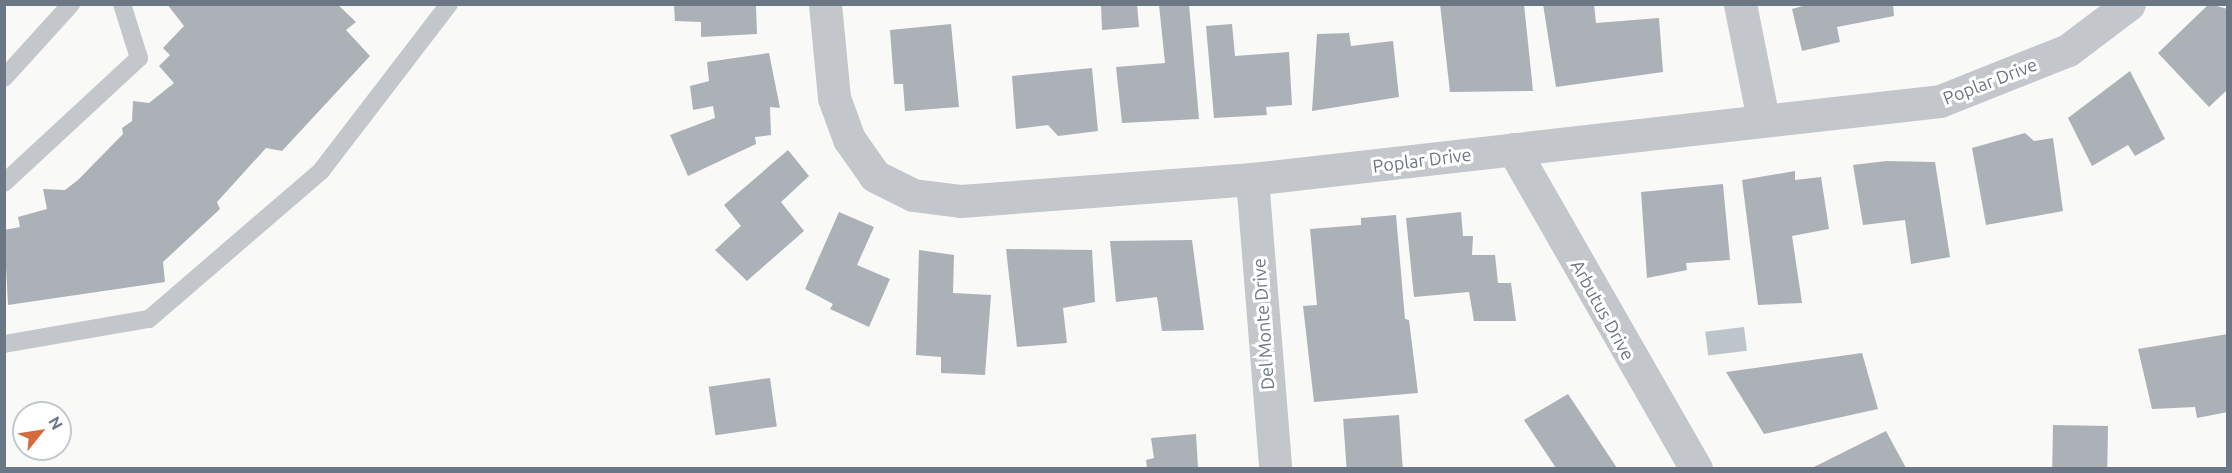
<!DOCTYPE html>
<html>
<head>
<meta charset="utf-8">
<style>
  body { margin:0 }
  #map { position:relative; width:2232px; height:473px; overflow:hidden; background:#f9f9f7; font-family:Ubuntu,sans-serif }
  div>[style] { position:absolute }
  .water>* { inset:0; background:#bcc5ca; transform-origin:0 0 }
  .building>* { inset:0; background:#abb1b7; transform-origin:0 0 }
  .lane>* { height:18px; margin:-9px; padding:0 9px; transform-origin:9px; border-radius:9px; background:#c3c6ca }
  .street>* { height:33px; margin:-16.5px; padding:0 16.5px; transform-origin:16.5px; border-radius:16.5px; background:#c3c6ca }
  span { translate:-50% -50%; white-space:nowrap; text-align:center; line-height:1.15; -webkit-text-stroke:6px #fff; paint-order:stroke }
  .street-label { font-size:18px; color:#6b7785 }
  .frame { position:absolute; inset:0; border:6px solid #6b7785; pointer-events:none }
  .north { position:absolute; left:12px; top:401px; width:60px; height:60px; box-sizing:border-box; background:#fff; border:2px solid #c4c9ce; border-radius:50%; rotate:60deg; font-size:16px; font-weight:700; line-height:24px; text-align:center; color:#6b7785 }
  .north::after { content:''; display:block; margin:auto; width:21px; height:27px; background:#d36b3c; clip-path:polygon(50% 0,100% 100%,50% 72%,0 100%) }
</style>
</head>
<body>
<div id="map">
  <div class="water">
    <i style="left:1744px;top:327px;width:24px;height:39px;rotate:83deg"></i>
  </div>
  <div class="building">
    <i style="clip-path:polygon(167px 4px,337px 4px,356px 22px,346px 30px,370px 56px,282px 151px,266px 148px,217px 202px,220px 209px,163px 262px,165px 282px,8px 305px,4px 230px,20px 227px,18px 217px,47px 209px,43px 189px,65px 190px,78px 180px,123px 134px,122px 128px,132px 121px,133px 101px,149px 103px,174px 83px,159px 66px,170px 55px,163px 48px,184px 26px)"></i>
    <i style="clip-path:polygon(1101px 4px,1137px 4px,1139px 27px,1102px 30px)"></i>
    <i style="clip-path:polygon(1189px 4px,1199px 119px,1122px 123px,1116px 67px,1165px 63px,1159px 5px)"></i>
    <i style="clip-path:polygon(1440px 4px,1524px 4px,1533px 91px,1450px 92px)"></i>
    <i style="clip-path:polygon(1543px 4px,1594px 4px,1596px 23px,1659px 18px,1663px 72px,1556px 87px)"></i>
    <i style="clip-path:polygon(1810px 4px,1893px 4px,1894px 16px,1837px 27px,1840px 42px,1802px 51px,1792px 9px)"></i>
    <i style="clip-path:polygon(2209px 4px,2228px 9px,2228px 89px,2209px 107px,2158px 53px)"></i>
    <i style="clip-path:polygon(674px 5px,756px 5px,757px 34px,701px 37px,701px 22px,675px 21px)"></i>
    <i style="clip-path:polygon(951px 24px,959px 107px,905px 111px,903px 84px,894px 84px,890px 30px)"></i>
    <i style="clip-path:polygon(1232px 24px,1235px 56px,1289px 52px,1292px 105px,1266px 107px,1267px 115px,1214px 118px,1206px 26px)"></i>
    <i style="clip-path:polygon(1349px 33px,1351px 46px,1393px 41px,1399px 97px,1312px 111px,1317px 34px)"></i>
    <i style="clip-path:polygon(769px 53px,780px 108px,770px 107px,771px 135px,755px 137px,756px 144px,688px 176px,670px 135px,715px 118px,713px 106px,693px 110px,690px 86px,709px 81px,707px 62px)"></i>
    <i style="clip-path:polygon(1092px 68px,1098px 131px,1058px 136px,1048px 125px,1016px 129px,1012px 76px)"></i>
    <i style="clip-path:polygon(2130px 71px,2165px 139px,2135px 156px,2128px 145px,2092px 166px,2068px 118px)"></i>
    <i style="clip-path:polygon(2025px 133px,2034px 141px,2053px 138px,2063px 211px,1986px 225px,1972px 148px)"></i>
    <i style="clip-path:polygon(788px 150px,809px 176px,781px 202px,804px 231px,747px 281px,715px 250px,741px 226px,724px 205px)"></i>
    <i style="clip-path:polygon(1886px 161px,1935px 162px,1950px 257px,1911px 264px,1905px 220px,1863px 225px,1853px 165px)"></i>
    <i style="clip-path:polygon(1795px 171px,1795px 180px,1821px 177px,1829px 229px,1792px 236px,1802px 303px,1758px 305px,1742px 180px)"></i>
    <i style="clip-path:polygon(1723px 184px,1730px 260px,1686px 263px,1687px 270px,1647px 278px,1641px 192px)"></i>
    <i style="clip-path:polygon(839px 212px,874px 227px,857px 265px,890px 279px,869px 327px,830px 309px,833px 304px,805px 289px)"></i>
    <i style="clip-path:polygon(1461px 212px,1463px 236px,1473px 236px,1472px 255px,1495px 255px,1498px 283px,1511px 283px,1516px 321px,1474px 321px,1469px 292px,1414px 297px,1406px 218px)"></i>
    <i style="clip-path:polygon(1396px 215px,1405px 319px,1409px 320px,1418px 393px,1314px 402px,1303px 306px,1317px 305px,1310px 229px,1361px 225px,1361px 218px)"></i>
    <i style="clip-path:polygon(1192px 240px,1204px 330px,1162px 331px,1157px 297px,1116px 302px,1110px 241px)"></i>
    <i style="clip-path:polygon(1006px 249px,1092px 250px,1095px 302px,1063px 308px,1067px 343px,1017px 347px)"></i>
    <i style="clip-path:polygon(919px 250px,954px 255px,953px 293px,991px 295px,985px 375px,941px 373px,941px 357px,916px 355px)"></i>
    <i style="clip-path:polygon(2228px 334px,2228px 412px,2197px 418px,2195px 407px,2152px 409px,2138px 349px)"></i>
    <i style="clip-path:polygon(1862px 353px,1878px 409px,1764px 434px,1726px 372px)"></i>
    <i style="left:770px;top:378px;width:49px;height:62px;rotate:82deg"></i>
    <i style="clip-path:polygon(1568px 394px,1617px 468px,1556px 468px,1524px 420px)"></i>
    <i style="left:1399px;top:415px;width:53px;height:56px;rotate:86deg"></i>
    <i style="left:2053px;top:425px;width:55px;height:43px;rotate:1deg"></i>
    <i style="clip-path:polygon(1886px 431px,1906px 468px,1812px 468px)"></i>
    <i style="clip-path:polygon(1196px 434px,1198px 468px,1147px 468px,1146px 460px,1154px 458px,1151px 438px)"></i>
  </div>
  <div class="lane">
    <i style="left:4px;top:78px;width:100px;rotate:-47.8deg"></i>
    <i style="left:4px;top:183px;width:184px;rotate:-42.8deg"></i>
    <i style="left:139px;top:58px;width:57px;rotate:-107.5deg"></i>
    <i style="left:4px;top:344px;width:147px;rotate:-9.8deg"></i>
    <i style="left:149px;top:319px;width:227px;rotate:-40.7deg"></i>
    <i style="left:321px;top:171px;width:210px;rotate:-52.5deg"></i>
  </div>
  <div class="street">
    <i style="left:825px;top:4px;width:94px;rotate:84.5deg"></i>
    <i style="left:834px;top:98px;width:44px;rotate:69.9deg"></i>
    <i style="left:849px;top:139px;width:45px;rotate:54.9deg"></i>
    <i style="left:875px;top:176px;width:42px;rotate:26.6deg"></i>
    <i style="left:913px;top:195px;width:47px;rotate:7.3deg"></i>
    <i style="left:960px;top:201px;width:293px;rotate:-4.3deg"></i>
    <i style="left:1252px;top:179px;width:692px;rotate:-6.47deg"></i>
    <i style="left:1940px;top:101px;width:138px;rotate:-21.7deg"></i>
    <i style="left:2068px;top:50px;width:76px;rotate:-37deg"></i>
    <i style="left:1740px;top:4px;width:117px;rotate:78.7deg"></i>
    <i style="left:1513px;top:149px;width:368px;rotate:60.2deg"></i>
    <i style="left:1252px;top:179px;width:290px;rotate:85.4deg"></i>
  </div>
  <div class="street-label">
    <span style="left:1990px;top:81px;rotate:-21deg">Poplar Drive</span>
    <span style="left:1422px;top:160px;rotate:-7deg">Poplar Drive</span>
    <span style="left:1603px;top:310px;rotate:61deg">Arbutus Drive</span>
    <span style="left:1263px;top:324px;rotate:-94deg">Del Monte Drive</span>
  </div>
  <div class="frame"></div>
  <div class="north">N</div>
</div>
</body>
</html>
